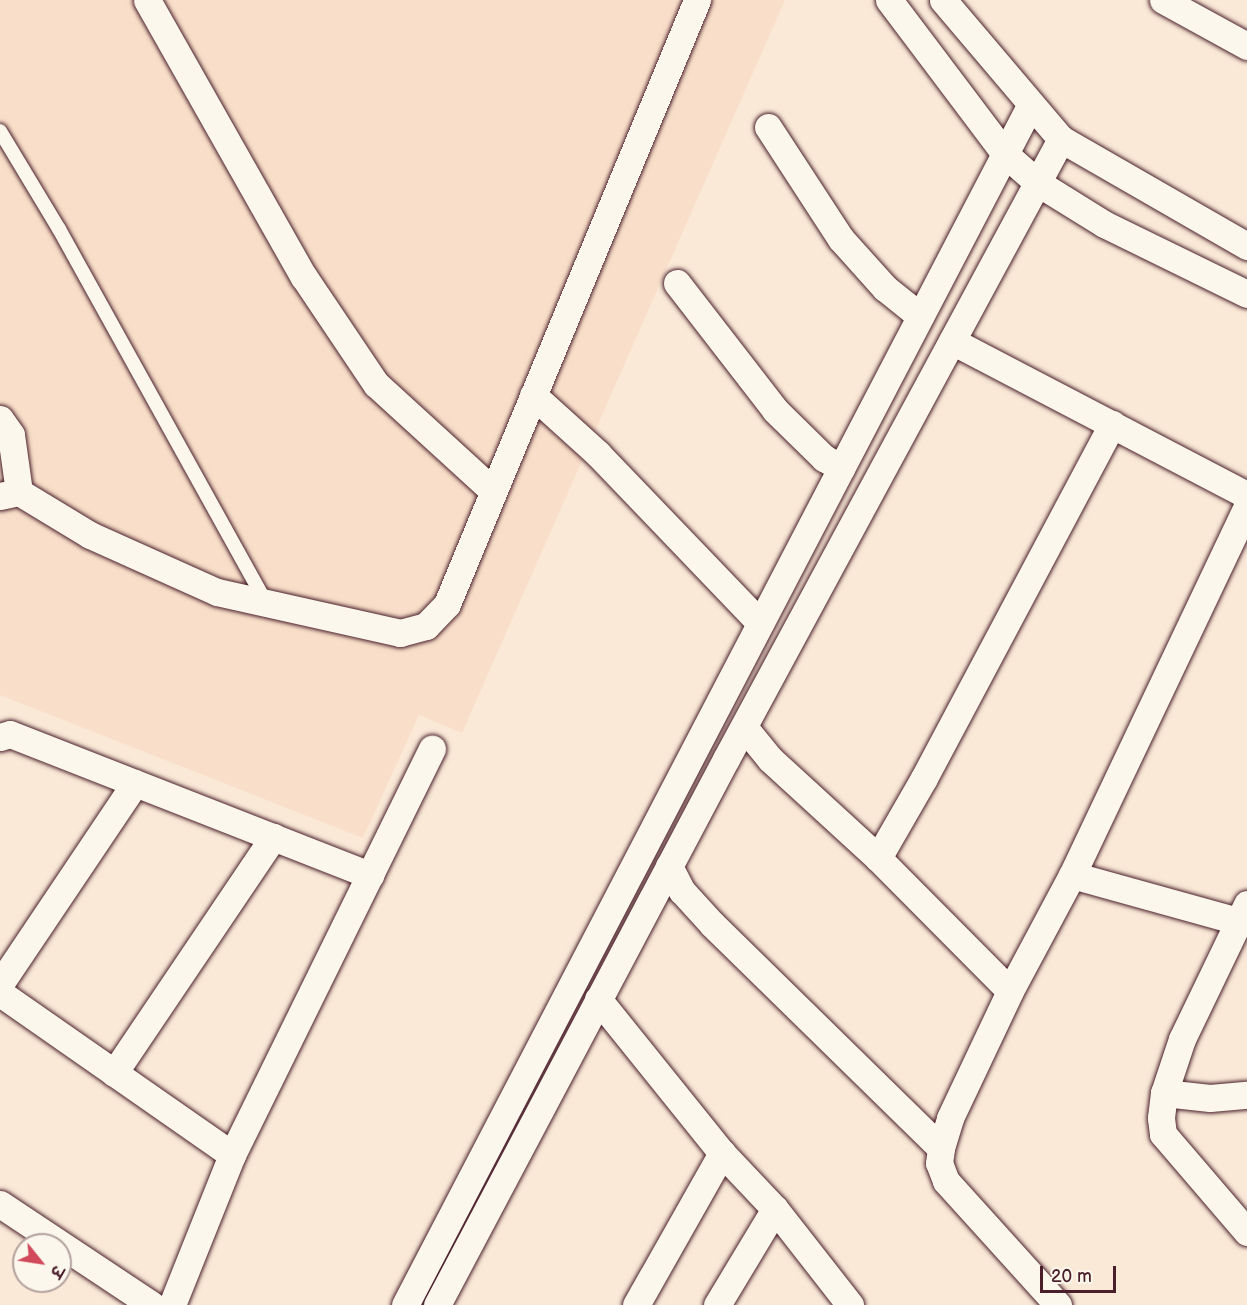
<!DOCTYPE html>
<html>
<head>
<meta charset="utf-8">
<style>
  body { margin:0 }
  #map { position:relative; width:1247px; height:1305px; overflow:hidden; background:#fae9d7; font-family:"Balsamiq Sans","Playpen Sans Deva",sans-serif }
  div>[style] { position:absolute }
  .built>* { inset:0; background:#f9dfc9 }
  .roads { filter:drop-shadow(0 0 2px #4a1f2b) drop-shadow(0 0 2px #4a1f2b) }
  .lane>* { height:14px; margin:-7px; padding:0 7px; transform-origin:7px; border-radius:7px; background:#fbf7ec }
  .street>* { height:27px; margin:-13.5px; padding:0 13.5px; transform-origin:13.5px; border-radius:13.5px; background:#fbf7ec }
  span { translate:-50% -50%; white-space:nowrap; text-align:center; line-height:1.15; -webkit-text-stroke:6px #fbf7ec; paint-order:stroke }
  .north { position:absolute; left:12px; top:1233px; width:60px; height:60px; box-sizing:border-box; background:#fbf7ec; border:2px solid #b4a19f; border-radius:50%; rotate:120deg; font-size:16px; font-weight:700; line-height:24px; text-align:center; color:#4a1f2b }
  .north::after { content:''; display:block; margin:auto; width:21px; height:27px; background:#d1495b; clip-path:polygon(50% 0,100% 100%,50% 72%,0 100%) }
  .scale { position:absolute; left:1040px; top:1266px; width:76px; height:27px; box-sizing:border-box; border:3px solid #4a1f2b; border-top:0; padding-left:8px; font-size:18px; line-height:21px; white-space:nowrap; color:#4a1f2b; -webkit-text-stroke:4px #fbf7ec; paint-order:stroke }
</style>
</head>
<body>
<div id="map">
  <div class="built">
    <i style="clip-path:polygon(0 0,785px 0,462px 733px,419px 715px,363px 838px,0 695px)"></i>
  </div>
  <div class="roads">
    <div class="lane">
      <i style="left:0;top:131px;width:114px;rotate:59deg"></i>
      <i style="left:59px;top:229px;width:427px;rotate:61deg"></i>
    </div>
    <div class="street">
      <i style="left:147px;top:0;width:318px;rotate:60.5deg"></i>
      <i style="left:304px;top:277px;width:129px;rotate:56.1deg"></i>
      <i style="left:376px;top:384px;width:159px;rotate:42.4deg"></i>
      <i style="left:889px;top:0;width:193px;rotate:53deg"></i>
      <i style="left:1005px;top:154px;width:44px;rotate:41.3deg"></i>
      <i style="left:1038px;top:183px;width:78px;rotate:31.8deg"></i>
      <i style="left:1104px;top:224px;width:159px;rotate:26.1deg"></i>
      <i style="left:943px;top:0;width:182px;rotate:49.7deg"></i>
      <i style="left:1061px;top:139px;width:215px;rotate:29.9deg"></i>
      <i style="left:1163px;top:0;width:96px;rotate:28.7deg"></i>
      <i style="left:768px;top:127px;width:134px;rotate:56.9deg"></i>
      <i style="left:841px;top:239px;width:66px;rotate:48.1deg"></i>
      <i style="left:885px;top:288px;width:45px;rotate:38.7deg"></i>
      <i style="left:677px;top:283px;width:160px;rotate:52.3deg"></i>
      <i style="left:775px;top:410px;width:69px;rotate:44.4deg"></i>
      <i style="left:824px;top:458px;width:20px;rotate:30deg"></i>
      <i style="left:952px;top:341px;width:333px;rotate:27.6deg"></i>
      <i style="left:533px;top:395px;width:88px;rotate:42.2deg"></i>
      <i style="left:598px;top:454px;width:234px;rotate:46.2deg"></i>
      <i style="left:0;top:419px;width:19px;rotate:55deg"></i>
      <i style="left:11px;top:435px;width:58px;rotate:82deg"></i>
      <i style="left:0;top:496px;width:19px;rotate:-12deg"></i>
      <i style="left:19px;top:492px;width:83px;rotate:31.2deg"></i>
      <i style="left:90px;top:535px;width:139px;rotate:24.2deg"></i>
      <i style="left:217px;top:592px;width:188px;rotate:12.6deg"></i>
      <i style="left:400px;top:633px;width:27px;rotate:-15deg"></i>
      <i style="left:426px;top:626px;width:30px;rotate:-46deg"></i>
      <i style="left:447px;top:604px;width:654px;rotate:-67.51deg"></i>
      <i style="left:744px;top:727px;width:41px;rotate:50.9deg"></i>
      <i style="left:770px;top:759px;width:147px;rotate:42.5deg"></i>
      <i style="left:878px;top:858px;width:187px;rotate:45.2deg"></i>
      <i style="left:0;top:737px;width:10px;rotate:-17deg"></i>
      <i style="left:10px;top:734px;width:387px;rotate:21.4deg"></i>
      <i style="left:878px;top:858px;width:92px;rotate:-60.1deg"></i>
      <i style="left:924px;top:778px;width:401px;rotate:-62deg"></i>
      <i style="left:669px;top:866px;width:28px;rotate:63deg"></i>
      <i style="left:682px;top:891px;width:45px;rotate:47.7deg"></i>
      <i style="left:712px;top:924px;width:320px;rotate:44.4deg"></i>
      <i style="left:1072px;top:875px;width:172px;rotate:15.5deg"></i>
      <i style="left:1238px;top:921px;width:9px;rotate:-6deg"></i>
      <i style="left:1247px;top:904px;width:150px;rotate:115.7deg"></i>
      <i style="left:1182px;top:1039px;width:57px;rotate:108.4deg"></i>
      <i style="left:1164px;top:1093px;width:46px;rotate:6.2deg"></i>
      <i style="left:1210px;top:1098px;width:37px;rotate:-5deg"></i>
      <i style="left:0;top:984px;width:242px;rotate:-56.1deg"></i>
      <i style="left:0;top:993px;width:283px;rotate:34.9deg"></i>
      <i style="left:598px;top:999px;width:198px;rotate:51.2deg"></i>
      <i style="left:722px;top:1153px;width:77px;rotate:46.6deg"></i>
      <i style="left:775px;top:1209px;width:122px;rotate:52deg"></i>
      <i style="left:114px;top:1073px;width:285px;rotate:-56deg"></i>
      <i style="left:1164px;top:1093px;width:25px;rotate:97deg"></i>
      <i style="left:1161px;top:1118px;width:16px;rotate:83deg"></i>
      <i style="left:1163px;top:1134px;width:129px;rotate:49.4deg"></i>
      <i style="left:0;top:1204px;width:182px;rotate:33.6deg"></i>
      <i style="left:172px;top:1305px;width:162px;rotate:-68.2deg"></i>
      <i style="left:232px;top:1155px;width:453px;rotate:-63.8deg"></i>
      <i style="left:405px;top:1305px;width:1354px;rotate:-62.47deg"></i>
      <i style="left:437px;top:1305px;width:618px;rotate:-62.11deg"></i>
      <i style="left:726px;top:759px;width:705px;rotate:-61.62deg"></i>
      <i style="left:636px;top:1305px;width:175px;rotate:-60.5deg"></i>
      <i style="left:717px;top:1305px;width:112px;rotate:-58.9deg"></i>
      <i style="left:1058px;top:1305px;width:167px;rotate:-132.1deg"></i>
      <i style="left:946px;top:1181px;width:19px;rotate:-111deg"></i>
      <i style="left:939px;top:1163px;width:15px;rotate:-82deg"></i>
      <i style="left:941px;top:1148px;width:31px;rotate:-73deg"></i>
      <i style="left:950px;top:1118px;width:140px;rotate:-64.7deg"></i>
      <i style="left:1010px;top:991px;width:132px;rotate:-61.9deg"></i>
      <i style="left:1072px;top:875px;width:407px;rotate:-64.6deg"></i>
    </div>
  </div>
  <div class="north">उ</div>
  <div class="scale">20 m</div>
</div>
</body>
</html>
